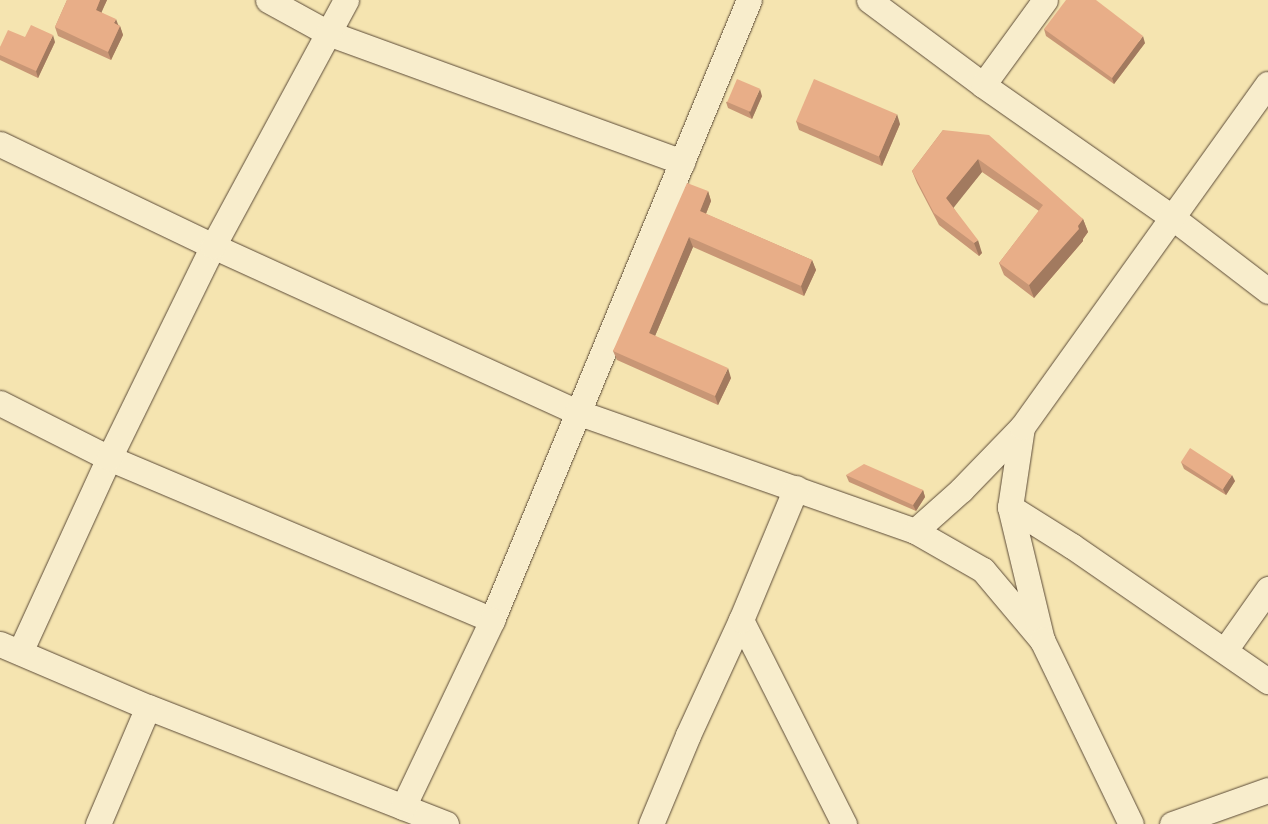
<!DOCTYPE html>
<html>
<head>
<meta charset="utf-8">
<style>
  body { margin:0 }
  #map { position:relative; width:1268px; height:824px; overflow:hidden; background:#f5e4b0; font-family:"EB Garamond",serif }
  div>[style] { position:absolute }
  .roads { filter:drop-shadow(0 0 1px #5b4a37) drop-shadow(0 0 1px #5b4a37) }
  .minor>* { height:25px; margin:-12.5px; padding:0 12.5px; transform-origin:12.5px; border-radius:12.5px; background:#f8edcc }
  .wall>* { inset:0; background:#c89675 }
  .shaded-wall>* { inset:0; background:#a27a5f }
  .building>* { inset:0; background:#e8ae88; transform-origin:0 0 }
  span { translate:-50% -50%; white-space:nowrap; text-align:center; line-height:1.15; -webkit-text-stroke:4.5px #f8edcc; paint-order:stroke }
</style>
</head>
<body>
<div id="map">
  <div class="roads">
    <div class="minor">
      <i style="left:268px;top:0;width:68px;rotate:28.8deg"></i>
      <i style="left:328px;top:33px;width:377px;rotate:20deg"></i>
      <i style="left:869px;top:0;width:142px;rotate:36.7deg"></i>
      <i style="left:983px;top:85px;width:232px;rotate:35deg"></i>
      <i style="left:1173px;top:218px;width:120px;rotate:37.5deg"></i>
      <i style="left:983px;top:85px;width:105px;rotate:-53.9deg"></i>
      <i style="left:0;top:144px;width:236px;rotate:25.6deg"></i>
      <i style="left:213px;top:246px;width:400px;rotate:24.5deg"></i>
      <i style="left:577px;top:412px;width:358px;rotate:19.4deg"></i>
      <i style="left:915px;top:531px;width:78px;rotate:29.8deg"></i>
      <i style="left:983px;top:570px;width:92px;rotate:49.9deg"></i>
      <i style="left:0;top:403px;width:122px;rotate:26.8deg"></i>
      <i style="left:109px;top:458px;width:416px;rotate:22.9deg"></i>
      <i style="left:492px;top:620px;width:671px;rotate:-67.49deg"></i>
      <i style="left:1022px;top:427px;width:81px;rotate:98.5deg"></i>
      <i style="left:1010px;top:507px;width:137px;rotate:76.5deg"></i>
      <i style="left:1042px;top:640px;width:204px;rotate:64.2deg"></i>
      <i style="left:1010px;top:507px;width:73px;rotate:32.2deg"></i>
      <i style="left:1072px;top:546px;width:238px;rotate:34.6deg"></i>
      <i style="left:915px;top:531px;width:62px;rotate:-41.7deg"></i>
      <i style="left:961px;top:490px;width:88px;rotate:-45.9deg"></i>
      <i style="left:1022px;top:427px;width:422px;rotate:-54.4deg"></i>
      <i style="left:741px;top:620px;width:229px;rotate:63.2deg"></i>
      <i style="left:0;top:644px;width:161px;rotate:23.1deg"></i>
      <i style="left:148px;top:707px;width:320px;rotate:21.4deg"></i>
      <i style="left:1225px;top:650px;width:75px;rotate:-54.8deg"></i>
      <i style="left:20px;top:652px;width:213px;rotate:-65.4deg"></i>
      <i style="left:109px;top:458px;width:236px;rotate:-63.9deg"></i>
      <i style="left:213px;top:246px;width:280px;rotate:-61.6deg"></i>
      <i style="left:403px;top:807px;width:207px;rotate:-64.5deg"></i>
      <i style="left:98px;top:824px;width:127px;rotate:-66.9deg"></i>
      <i style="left:651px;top:824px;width:96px;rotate:-67.4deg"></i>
      <i style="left:688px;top:735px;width:127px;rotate:-65.3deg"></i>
      <i style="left:741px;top:620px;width:143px;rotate:-67.4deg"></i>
      <i style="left:1172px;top:824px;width:102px;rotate:-19.5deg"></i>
    </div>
  </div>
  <div class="wall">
    <i style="clip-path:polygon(67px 0,107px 0,101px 12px,120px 26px,123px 35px,111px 60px,58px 36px,55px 27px)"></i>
    <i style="clip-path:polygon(1044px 29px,1145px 43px,1114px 84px,1046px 36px)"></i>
    <i style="clip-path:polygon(25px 37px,55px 42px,38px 78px,0 60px,0 47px)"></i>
    <i style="clip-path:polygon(762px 96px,752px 119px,728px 108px,726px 102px)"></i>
    <i style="clip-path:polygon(796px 121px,900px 124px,882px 166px,799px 130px)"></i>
    <i style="clip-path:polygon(943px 130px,1083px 219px,1088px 232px,1083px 239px,1083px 241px,1034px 298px,1004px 275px,999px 263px,1039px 211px,982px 172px,953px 207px,982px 253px,979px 256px,939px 225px,917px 183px,912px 171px)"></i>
    <i style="clip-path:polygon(708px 191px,711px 201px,706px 214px,812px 260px,816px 270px,804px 296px,693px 247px,655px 336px,731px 378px,718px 405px,617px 360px,613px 351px)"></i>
    <i style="clip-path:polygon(1181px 462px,1235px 481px,1226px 495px,1184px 469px)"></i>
    <i style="clip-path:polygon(846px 475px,923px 490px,925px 497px,916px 511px,849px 482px)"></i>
  </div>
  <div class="shaded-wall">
    <i style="clip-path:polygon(100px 0,107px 0,99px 18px,96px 10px)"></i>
    <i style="clip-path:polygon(116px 19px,119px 27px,114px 23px)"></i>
    <i style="clip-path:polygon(120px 26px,123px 35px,111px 60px,108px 52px)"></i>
    <i style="clip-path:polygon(53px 35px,55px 42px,38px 78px,36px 71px)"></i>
    <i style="clip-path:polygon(1143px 36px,1145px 43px,1114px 84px,1112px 78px)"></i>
    <i style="clip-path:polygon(760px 89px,762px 96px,752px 119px,749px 112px)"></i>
    <i style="clip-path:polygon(897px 114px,900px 124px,882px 166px,879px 156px)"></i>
    <i style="clip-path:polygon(978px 159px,982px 172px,951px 211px,946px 198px)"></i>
    <i style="clip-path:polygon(708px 191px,711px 201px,703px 221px,700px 211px)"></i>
    <i style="clip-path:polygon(1083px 219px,1088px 232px,1083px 239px,1083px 241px,1034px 298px,1029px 285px)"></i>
    <i style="clip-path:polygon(689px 237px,693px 247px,652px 343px,649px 333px)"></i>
    <i style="clip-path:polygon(978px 240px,982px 253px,979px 256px,974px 243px)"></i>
    <i style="clip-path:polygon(812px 260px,816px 270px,804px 296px,801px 286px)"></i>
    <i style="clip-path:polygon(728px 368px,731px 378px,718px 405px,715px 396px)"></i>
    <i style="clip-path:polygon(1232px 475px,1235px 481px,1226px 495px,1223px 489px)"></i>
    <i style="clip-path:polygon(923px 490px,925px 497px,916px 511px,913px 505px)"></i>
  </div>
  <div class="building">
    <i style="clip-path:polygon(67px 0,100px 0,96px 10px,116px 19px,114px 23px,120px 26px,108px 52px,55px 27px)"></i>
    <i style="clip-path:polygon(1066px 0,1096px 0,1143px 36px,1112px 78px,1044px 29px)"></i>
    <i style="clip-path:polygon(31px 25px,53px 35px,36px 71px,0 55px,0 47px,8px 30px,25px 37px)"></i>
    <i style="left:737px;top:79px;width:25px;height:25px;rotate:23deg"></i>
    <i style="left:814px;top:79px;width:90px;height:46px;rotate:23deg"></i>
    <i style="clip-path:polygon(943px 130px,989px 135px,1083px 219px,1078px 226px,1079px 229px,1029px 285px,999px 263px,1043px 205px,978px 159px,946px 198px,978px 240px,974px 243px,934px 213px,912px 171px)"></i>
    <i style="clip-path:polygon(687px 183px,708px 191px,700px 211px,812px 260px,801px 286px,689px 237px,649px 333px,728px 368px,715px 396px,613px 351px)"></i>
    <i style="left:1190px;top:448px;width:50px;height:17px;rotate:33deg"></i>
    <i style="clip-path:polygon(864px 464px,923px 490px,913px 505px,846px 475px)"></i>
  </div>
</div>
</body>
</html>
